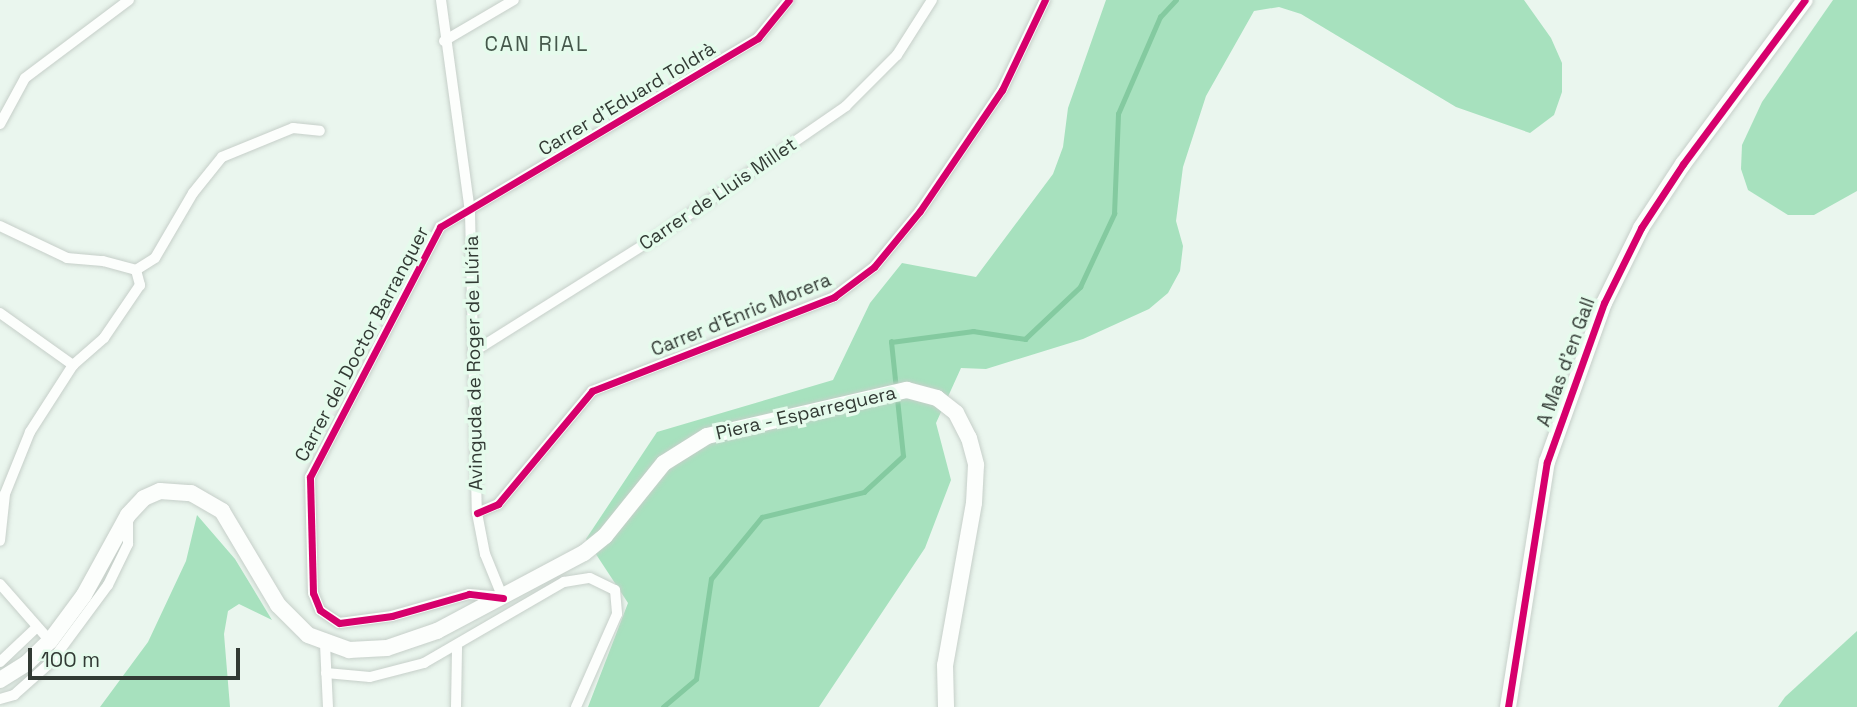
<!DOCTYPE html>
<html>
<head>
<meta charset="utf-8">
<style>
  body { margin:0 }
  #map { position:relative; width:1857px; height:707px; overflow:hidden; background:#eaf6ee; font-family:"Space Grotesk",sans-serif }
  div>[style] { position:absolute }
  .forest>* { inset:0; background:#a7e1be }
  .stream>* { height:4.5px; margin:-2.25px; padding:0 2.25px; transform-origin:2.25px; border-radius:2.25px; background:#84caa0 }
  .roads { filter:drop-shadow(0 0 2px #c6cfc9) drop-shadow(0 0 2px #c6cfc9) }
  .street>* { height:10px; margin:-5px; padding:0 5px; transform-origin:5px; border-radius:5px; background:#fcfefc }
  .secondary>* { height:16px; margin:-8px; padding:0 8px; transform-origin:8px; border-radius:8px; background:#fcfefc }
  .cycleway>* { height:7px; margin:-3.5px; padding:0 3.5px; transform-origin:3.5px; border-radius:3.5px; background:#d6006c }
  span { translate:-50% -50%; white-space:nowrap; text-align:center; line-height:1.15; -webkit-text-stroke:7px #e5fbec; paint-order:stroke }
  .street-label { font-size:19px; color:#323a34 }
  .neighbourhood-label { font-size:21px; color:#45584b; letter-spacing:2px }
  .scale { position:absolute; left:28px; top:648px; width:212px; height:32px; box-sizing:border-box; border:4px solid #323a34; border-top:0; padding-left:9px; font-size:21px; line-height:24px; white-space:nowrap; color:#323a34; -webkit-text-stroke:5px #e5fbec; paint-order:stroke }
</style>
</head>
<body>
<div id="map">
  <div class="forest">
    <i style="clip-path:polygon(1106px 0,1524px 0,1551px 38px,1562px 63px,1562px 92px,1554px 115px,1530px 133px,1456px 107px,1301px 14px,1279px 7px,1254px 11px,1206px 96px,1183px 167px,1176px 221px,1183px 246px,1180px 271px,1168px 293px,1149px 309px,1083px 339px,986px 369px,961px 368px,936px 423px,951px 480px,925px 548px,819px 707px,588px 707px,628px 603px,586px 539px,657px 432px,833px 380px,870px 303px,902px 263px,976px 277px,1053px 174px,1063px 147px,1068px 108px)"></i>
    <i style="clip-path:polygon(1833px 0,1857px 0,1857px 191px,1814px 215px,1788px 215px,1748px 190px,1741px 169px,1742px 145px,1762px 102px)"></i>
    <i style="clip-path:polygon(197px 515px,235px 559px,272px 620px,239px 604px,228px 611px,224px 634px,230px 707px,100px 707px,148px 642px,186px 561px)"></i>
    <i style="clip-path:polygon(1857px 631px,1857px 707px,1778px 707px,1785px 697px)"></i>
  </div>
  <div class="stream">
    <i style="left:663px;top:707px;width:43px;rotate:-40.3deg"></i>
    <i style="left:696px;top:679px;width:101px;rotate:-81.5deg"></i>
    <i style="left:711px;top:579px;width:80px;rotate:-50.6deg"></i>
    <i style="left:762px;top:517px;width:105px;rotate:-13.8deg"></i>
    <i style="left:864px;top:492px;width:53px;rotate:-42.7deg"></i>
    <i style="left:903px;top:456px;width:115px;rotate:-96deg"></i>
    <i style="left:891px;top:342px;width:83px;rotate:-7.6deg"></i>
    <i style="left:973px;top:331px;width:53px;rotate:8.7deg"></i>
    <i style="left:1025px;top:339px;width:76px;rotate:-43.4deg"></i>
    <i style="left:1080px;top:287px;width:81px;rotate:-65deg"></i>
    <i style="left:1114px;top:214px;width:100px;rotate:-87.7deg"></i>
    <i style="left:1118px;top:114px;width:106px;rotate:-66.6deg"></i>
    <i style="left:1160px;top:17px;width:23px;rotate:-47deg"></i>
  </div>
  <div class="roads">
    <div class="street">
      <i style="left:441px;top:0;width:214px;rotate:82.2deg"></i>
      <i style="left:470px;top:212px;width:301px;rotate:88.7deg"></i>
      <i style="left:477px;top:513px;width:42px;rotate:79deg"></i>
      <i style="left:485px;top:554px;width:48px;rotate:67.8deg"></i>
      <i style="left:444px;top:41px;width:81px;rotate:-30.4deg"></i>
      <i style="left:0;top:124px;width:52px;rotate:-61.5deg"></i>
      <i style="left:25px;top:78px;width:130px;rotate:-36.9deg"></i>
      <i style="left:0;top:226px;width:74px;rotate:25.5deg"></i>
      <i style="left:67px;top:258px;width:36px;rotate:5deg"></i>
      <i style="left:103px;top:261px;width:34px;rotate:15deg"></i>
      <i style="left:136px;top:270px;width:16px;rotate:75deg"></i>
      <i style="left:140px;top:285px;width:64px;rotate:124.2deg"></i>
      <i style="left:104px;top:338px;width:41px;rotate:138.9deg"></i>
      <i style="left:73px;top:365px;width:80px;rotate:122.7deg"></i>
      <i style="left:30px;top:432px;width:67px;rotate:112deg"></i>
      <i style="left:5px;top:494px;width:47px;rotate:96.1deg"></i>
      <i style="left:136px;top:270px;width:22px;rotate:-32deg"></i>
      <i style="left:155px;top:258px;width:75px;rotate:-59.7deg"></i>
      <i style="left:193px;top:193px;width:46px;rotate:-51.1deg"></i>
      <i style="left:222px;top:157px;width:77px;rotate:-22.2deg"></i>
      <i style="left:293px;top:128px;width:27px;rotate:6deg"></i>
      <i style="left:0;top:313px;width:90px;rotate:35.5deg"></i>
      <i style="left:473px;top:352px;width:215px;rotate:-32.1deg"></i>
      <i style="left:655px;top:238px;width:232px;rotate:-34.6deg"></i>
      <i style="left:846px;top:106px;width:72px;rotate:-45deg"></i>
      <i style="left:897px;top:55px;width:65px;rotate:-57.5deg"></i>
      <i style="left:477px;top:513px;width:23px;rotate:-23deg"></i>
      <i style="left:498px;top:504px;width:147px;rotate:-50.2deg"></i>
      <i style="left:592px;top:391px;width:260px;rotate:-21.2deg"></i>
      <i style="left:834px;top:297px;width:50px;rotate:-36.9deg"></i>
      <i style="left:874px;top:267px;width:72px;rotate:-50.6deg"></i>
      <i style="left:920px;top:211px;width:146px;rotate:-55.9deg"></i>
      <i style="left:1002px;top:90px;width:100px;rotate:-64.5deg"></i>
      <i style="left:0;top:584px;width:76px;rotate:48.7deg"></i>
      <i style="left:503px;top:597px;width:34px;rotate:-175deg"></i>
      <i style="left:469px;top:594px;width:80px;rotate:164.1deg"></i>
      <i style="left:392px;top:616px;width:53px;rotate:172.5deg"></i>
      <i style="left:339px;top:623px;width:23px;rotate:-146deg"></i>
      <i style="left:320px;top:610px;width:18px;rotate:-112deg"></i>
      <i style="left:313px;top:593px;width:116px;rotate:-91.5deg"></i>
      <i style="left:310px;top:477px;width:282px;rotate:-62.5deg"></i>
      <i style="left:440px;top:227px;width:370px;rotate:-30.7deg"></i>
      <i style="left:758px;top:38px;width:49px;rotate:-50.8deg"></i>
      <i style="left:325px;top:644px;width:63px;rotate:87.3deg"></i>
      <i style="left:0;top:662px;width:50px;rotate:-43.4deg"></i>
      <i style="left:326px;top:673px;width:44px;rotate:5.2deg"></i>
      <i style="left:370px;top:677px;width:56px;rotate:-14.5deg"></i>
      <i style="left:424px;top:663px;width:162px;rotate:-30.1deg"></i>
      <i style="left:564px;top:582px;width:26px;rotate:-9deg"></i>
      <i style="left:590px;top:578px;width:28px;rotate:26deg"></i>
      <i style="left:615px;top:590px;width:24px;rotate:85deg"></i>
      <i style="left:617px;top:614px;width:102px;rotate:113.8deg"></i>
      <i style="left:0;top:699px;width:15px;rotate:-16deg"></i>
      <i style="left:14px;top:695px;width:50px;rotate:-41.7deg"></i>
      <i style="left:51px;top:662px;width:96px;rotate:-53.5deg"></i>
      <i style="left:108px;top:585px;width:46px;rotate:-64deg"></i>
      <i style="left:128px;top:544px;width:26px;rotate:-90deg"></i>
      <i style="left:456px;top:707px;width:60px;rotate:-89deg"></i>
    </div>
    <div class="secondary">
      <i style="left:0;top:680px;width:31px;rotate:-32deg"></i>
      <i style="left:26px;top:664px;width:33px;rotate:-44deg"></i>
      <i style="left:50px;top:641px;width:57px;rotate:-53.5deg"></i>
      <i style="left:84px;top:595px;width:91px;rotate:-61.2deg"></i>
      <i style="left:128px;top:515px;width:23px;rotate:-47deg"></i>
      <i style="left:144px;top:498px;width:17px;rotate:-24deg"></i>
      <i style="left:160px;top:491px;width:31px;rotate:4deg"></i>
      <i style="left:191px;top:493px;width:36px;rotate:30deg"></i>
      <i style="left:222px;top:511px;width:109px;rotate:59.2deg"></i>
      <i style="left:278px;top:605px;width:42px;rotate:45deg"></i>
      <i style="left:308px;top:635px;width:44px;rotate:20.1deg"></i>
      <i style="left:349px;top:650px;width:38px;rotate:-3deg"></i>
      <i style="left:387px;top:648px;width:53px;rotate:-18.8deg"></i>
      <i style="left:437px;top:631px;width:166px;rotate:-28deg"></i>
      <i style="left:584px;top:553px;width:27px;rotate:-39deg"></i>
      <i style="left:605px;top:536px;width:94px;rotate:-51.1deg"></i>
      <i style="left:664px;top:463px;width:51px;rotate:-32.1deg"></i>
      <i style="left:707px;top:436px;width:205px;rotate:-13deg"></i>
      <i style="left:907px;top:390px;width:31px;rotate:15deg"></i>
      <i style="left:937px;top:398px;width:24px;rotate:38deg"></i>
      <i style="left:956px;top:413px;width:28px;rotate:63deg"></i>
      <i style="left:969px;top:438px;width:28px;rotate:75deg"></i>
      <i style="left:976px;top:465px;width:38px;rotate:93deg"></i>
      <i style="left:974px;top:503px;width:165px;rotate:100.1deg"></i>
      <i style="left:945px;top:665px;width:42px;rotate:88.6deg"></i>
      <i style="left:1508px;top:707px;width:248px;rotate:-81deg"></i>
      <i style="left:1547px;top:462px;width:169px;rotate:-70.3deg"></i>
      <i style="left:1604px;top:303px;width:84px;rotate:-63.7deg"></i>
      <i style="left:1641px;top:228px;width:77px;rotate:-56.7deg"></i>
      <i style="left:1683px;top:164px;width:204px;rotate:-53.4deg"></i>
    </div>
  </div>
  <div class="cycleway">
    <i style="left:477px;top:513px;width:23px;rotate:-23deg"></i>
    <i style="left:498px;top:504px;width:147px;rotate:-50.2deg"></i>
    <i style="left:592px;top:391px;width:260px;rotate:-21.2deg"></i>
    <i style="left:834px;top:297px;width:50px;rotate:-36.9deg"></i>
    <i style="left:874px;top:267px;width:72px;rotate:-50.6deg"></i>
    <i style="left:920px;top:211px;width:146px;rotate:-55.9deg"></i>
    <i style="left:1002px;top:90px;width:100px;rotate:-64.5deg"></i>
    <i style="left:503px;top:598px;width:34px;rotate:-173deg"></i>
    <i style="left:469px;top:594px;width:80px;rotate:164.1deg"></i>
    <i style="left:392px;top:616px;width:53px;rotate:172.5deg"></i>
    <i style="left:339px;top:623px;width:23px;rotate:-146deg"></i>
    <i style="left:320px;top:610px;width:18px;rotate:-112deg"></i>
    <i style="left:313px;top:593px;width:116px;rotate:-91.5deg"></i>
    <i style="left:310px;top:477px;width:282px;rotate:-62.5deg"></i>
    <i style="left:440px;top:227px;width:370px;rotate:-30.7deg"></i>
    <i style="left:758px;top:38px;width:49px;rotate:-50.8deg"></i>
    <i style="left:1508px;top:707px;width:248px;rotate:-81deg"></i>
    <i style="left:1547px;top:462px;width:169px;rotate:-70.3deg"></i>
    <i style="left:1604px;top:303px;width:84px;rotate:-63.7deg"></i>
    <i style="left:1641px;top:228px;width:77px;rotate:-56.7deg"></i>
    <i style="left:1683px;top:164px;width:204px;rotate:-53.4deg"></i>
  </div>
  <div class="street-label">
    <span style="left:627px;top:99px;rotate:-31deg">Carrer d'Eduard Toldrà</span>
    <span style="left:718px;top:194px;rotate:-34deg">Carrer de Lluis Millet</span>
    <span style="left:741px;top:315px;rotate:-22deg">Carrer d'Enric Morera</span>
    <span style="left:362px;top:344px;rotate:-62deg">Carrer del Doctor Barranquer</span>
    <span style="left:1566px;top:362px;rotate:-70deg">A Mas d'en Gall</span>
    <span style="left:474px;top:363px;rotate:-91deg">Avinguda de Roger de Llúria</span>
    <span style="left:806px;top:413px;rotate:-13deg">Piera - Esparreguera</span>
  </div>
  <div class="neighbourhood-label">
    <span style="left:537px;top:44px">CAN RIAL</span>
  </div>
  <div class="scale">100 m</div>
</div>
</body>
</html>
